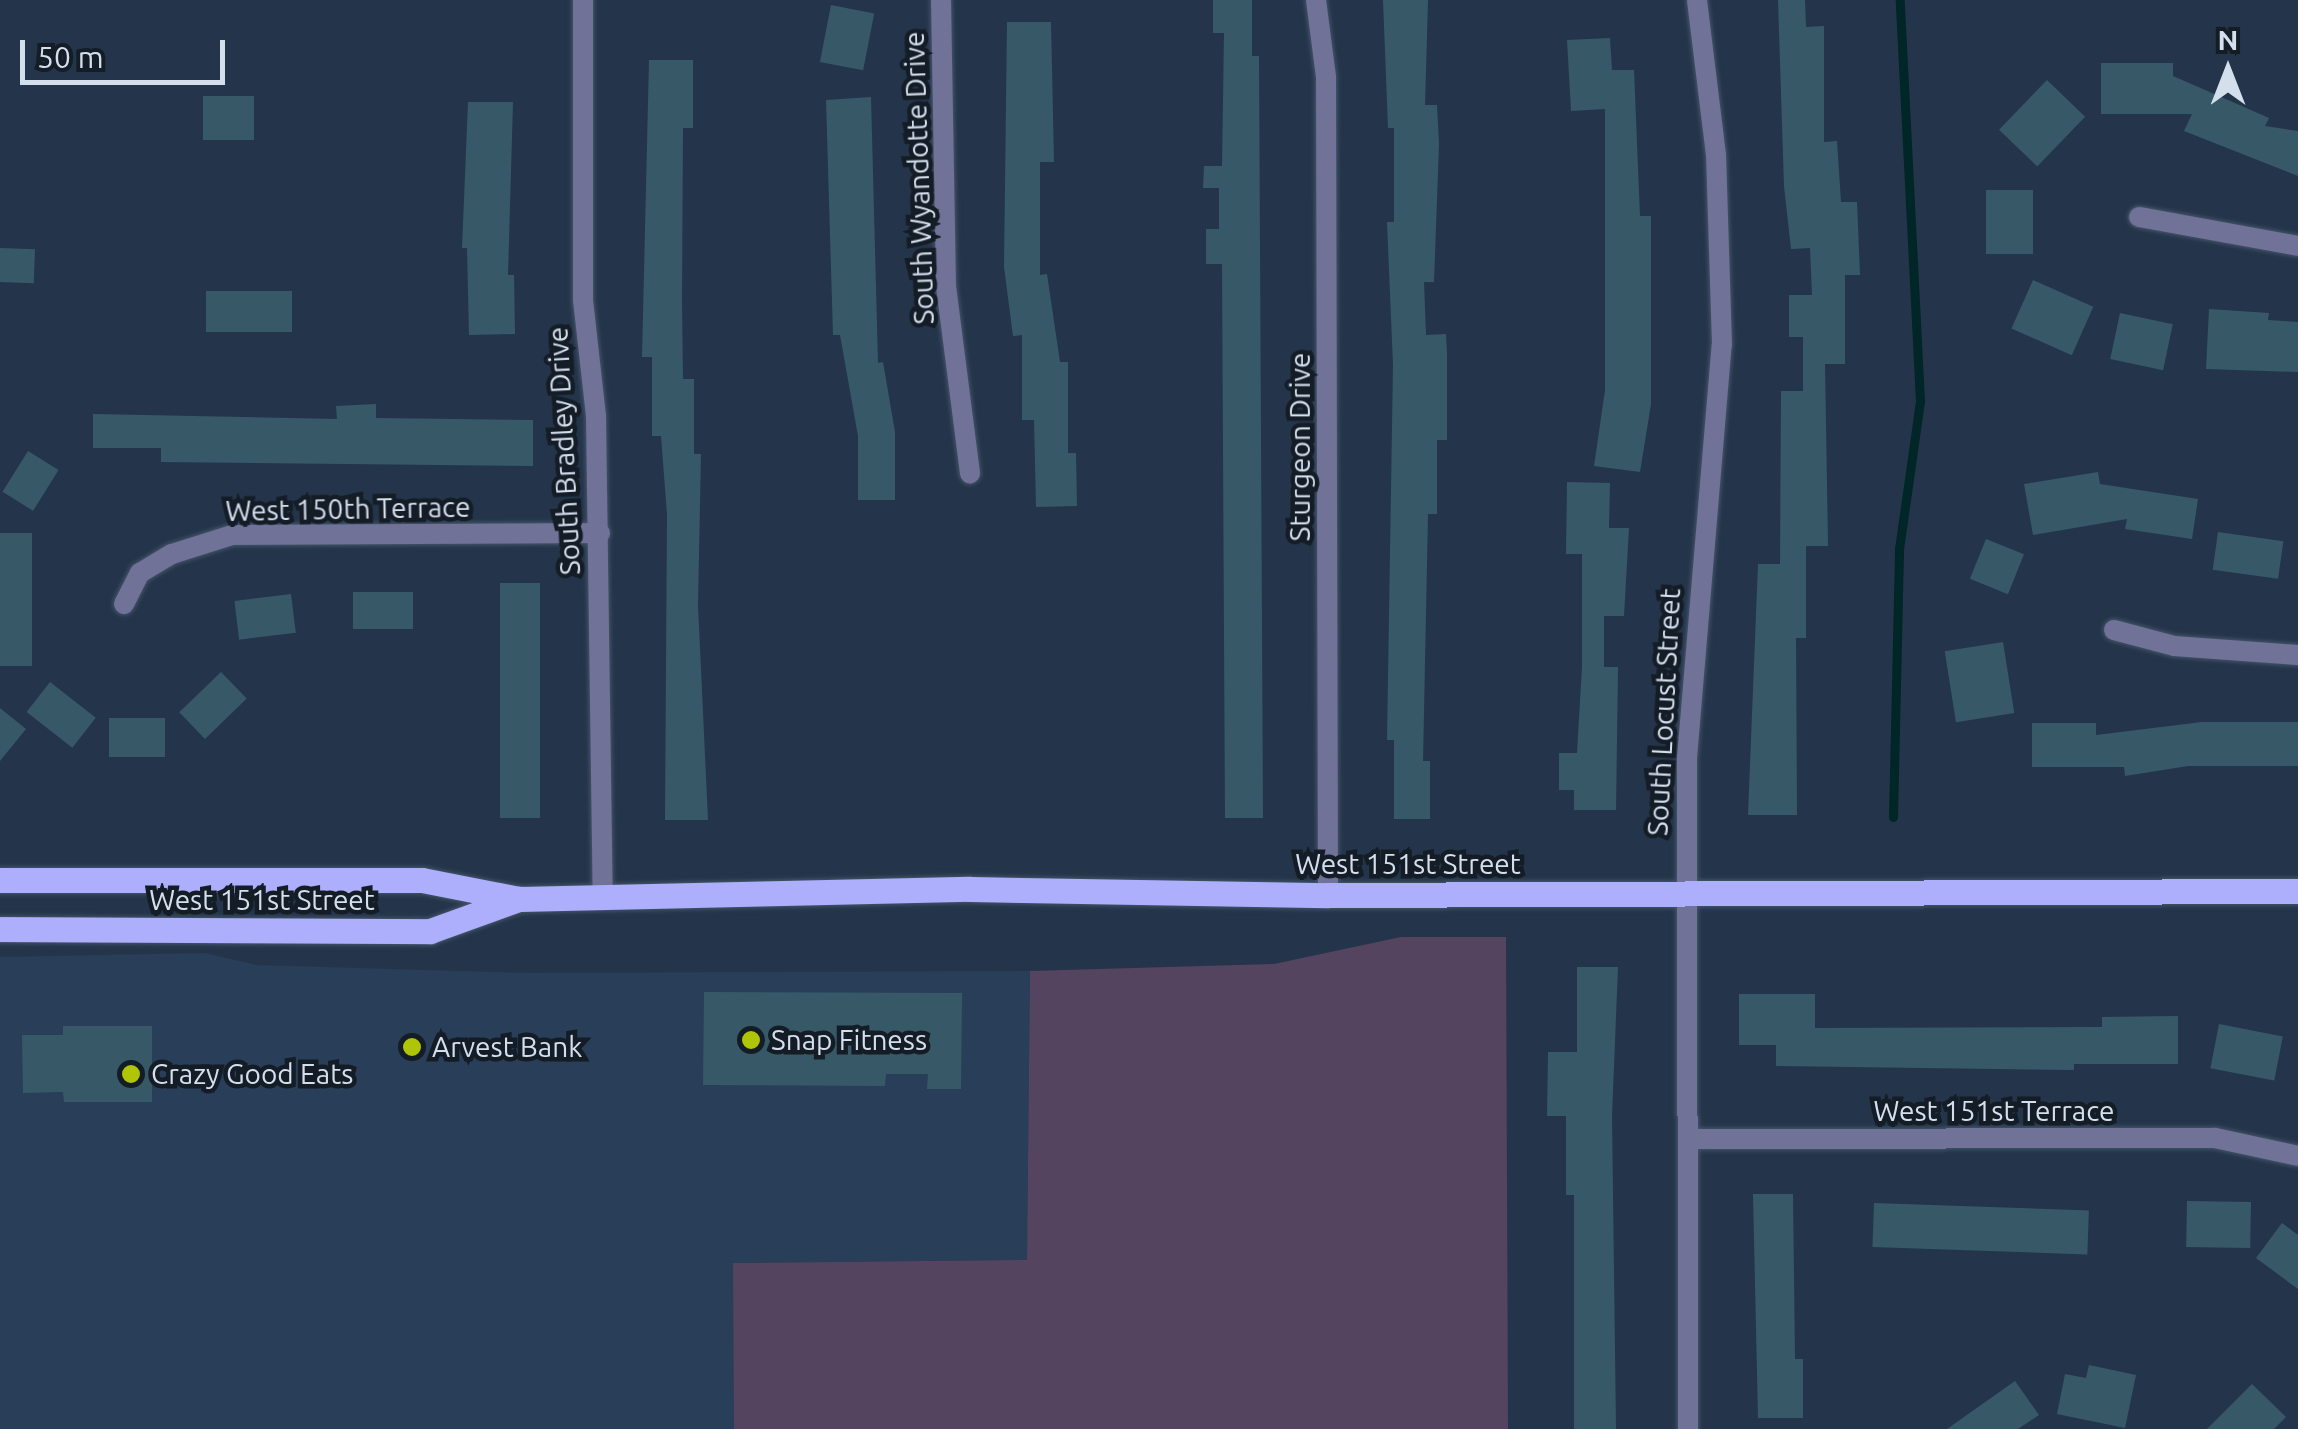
<!DOCTYPE html>
<html>
<head>
<meta charset="utf-8">
<style>
  body { margin:0 }
  #map { position:relative; width:2298px; height:1429px; overflow:hidden; background:#24354b; font-family:Ubuntu,sans-serif }
  div>[style] { position:absolute }
  .built>* { inset:0; background:#283e59 }
  .green>* { inset:0; background:#544460 }
  .stream>* { height:9px; margin:-4.5px; padding:0 4.5px; transform-origin:4.5px; border-radius:4.5px; background:#002628 }
  .building>* { inset:0; background:#375967; transform-origin:0 0 }
  .roads { filter:drop-shadow(0 0 2px #445468) drop-shadow(0 0 2px #445468) }
  .street>* { height:20px; margin:-10px; padding:0 10px; transform-origin:10px; border-radius:10px; background:#717298 }
  .primary>* { height:25px; margin:-12.5px; padding:0 12.5px; transform-origin:12.5px; border-radius:12.5px; background:#adaffd }
  .dots>* { width:28px; height:28px; translate:-50% -50%; box-sizing:border-box; border:5px solid #141c26; border-radius:50% }
  span { translate:-50% -50%; white-space:nowrap; text-align:center; line-height:1.15; -webkit-text-stroke:9px #141c26; paint-order:stroke }
  .street-label { font-size:28px; color:#d4dfee }
  .poi-label { font-size:28px; color:#d4dfee }
  .left { translate:0 -50%; text-align:left }
  .north { position:absolute; left:2178px; top:20px; width:100px; height:100px; -webkit-text-stroke:8px #141c26; paint-order:stroke; rotate:0deg; font-size:28px; font-weight:700; line-height:40px; text-align:center; color:#d4dfee }
  .north::after { content:''; display:block; margin:auto; width:35px; height:45px; background:#d4dfee; clip-path:polygon(50% 0,100% 100%,50% 72%,0 100%) }
  .scale { position:absolute; left:20px; top:40px; width:205px; height:45px; box-sizing:border-box; border:5px solid #d4dfee; border-top:0; padding-left:12px; font-size:30px; line-height:35px; white-space:nowrap; color:#d4dfee; -webkit-text-stroke:8px #141c26; paint-order:stroke }
</style>
</head>
<body>
<div id="map">
  <div class="built">
    <i style="clip-path:polygon(205px 953px,256px 965px,528px 973px,1030px 971px,1027px 1260px,734px 1263px,734px 1429px,0 1429px,0 957px)"></i>
  </div>
  <div class="green">
    <i style="clip-path:polygon(1401px 937px,1506px 937px,1508px 1429px,734px 1429px,733px 1263px,1027px 1260px,1030px 971px,1274px 964px)"></i>
  </div>
  <div class="stream">
    <i style="left:1893px;top:817px;width:268px;rotate:-88.7deg"></i>
    <i style="left:1899px;top:549px;width:149px;rotate:-81.9deg"></i>
    <i style="left:1920px;top:401px;width:401px;rotate:-92.9deg"></i>
  </div>
  <div class="building">
    <i style="clip-path:polygon(1213px 0,1252px 0,1252px 56px,1259px 56px,1263px 818px,1225px 818px,1222px 264px,1206px 264px,1206px 229px,1219px 229px,1219px 188px,1203px 188px,1204px 166px,1222px 166px,1224px 33px,1213px 33px)"></i>
    <i style="clip-path:polygon(1383px 0,1428px 0,1425px 105px,1437px 105px,1439px 144px,1434px 282px,1424px 282px,1426px 335px,1446px 334px,1447px 353px,1447px 440px,1437px 440px,1437px 514px,1428px 514px,1423px 761px,1430px 761px,1430px 819px,1394px 819px,1394px 740px,1387px 740px,1393px 365px,1387px 222px,1394px 222px,1394px 128px,1388px 128px)"></i>
    <i style="clip-path:polygon(1778px 0,1805px 0,1806px 27px,1824px 26px,1824px 142px,1837px 141px,1841px 202px,1857px 202px,1860px 275px,1845px 275px,1845px 364px,1825px 364px,1828px 546px,1806px 546px,1806px 638px,1796px 638px,1797px 815px,1748px 815px,1758px 564px,1780px 564px,1781px 391px,1803px 391px,1803px 337px,1789px 337px,1789px 295px,1812px 295px,1810px 248px,1791px 249px,1784px 186px)"></i>
    <i style="left:831px;top:5px;width:44px;height:58px;rotate:11deg"></i>
    <i style="clip-path:polygon(1007px 22px,1051px 22px,1054px 162px,1040px 162px,1040px 275px,1047px 274px,1060px 362px,1068px 362px,1068px 453px,1076px 453px,1077px 506px,1036px 507px,1034px 420px,1022px 420px,1022px 335px,1013px 336px,1004px 267px)"></i>
    <i style="clip-path:polygon(1610px 38px,1612px 70px,1634px 70px,1640px 216px,1651px 216px,1651px 404px,1640px 472px,1594px 466px,1605px 390px,1605px 109px,1571px 111px,1567px 40px)"></i>
    <i style="clip-path:polygon(649px 60px,693px 60px,693px 128px,683px 128px,682px 302px,683px 379px,694px 379px,694px 454px,701px 454px,698px 605px,708px 820px,665px 820px,667px 514px,661px 436px,652px 436px,652px 357px,642px 357px)"></i>
    <i style="clip-path:polygon(2101px 63px,2173px 63px,2173px 76px,2269px 118px,2265px 126px,2298px 131px,2298px 176px,2184px 131px,2192px 114px,2101px 114px)"></i>
    <i style="left:2047px;top:80px;width:53px;height:69px;rotate:44deg"></i>
    <i style="left:203px;top:96px;width:51px;height:44px"></i>
    <i style="clip-path:polygon(871px 97px,878px 363px,883px 362px,895px 432px,895px 500px,858px 500px,858px 436px,840px 335px,833px 335px,826px 100px)"></i>
    <i style="clip-path:polygon(468px 102px,513px 102px,508px 275px,514px 275px,515px 334px,469px 335px,467px 248px,462px 248px)"></i>
    <i style="left:1986px;top:190px;width:47px;height:64px"></i>
    <i style="left:0;top:248px;width:35px;height:34px;rotate:2deg"></i>
    <i style="left:2033px;top:280px;width:66px;height:53px;rotate:24deg"></i>
    <i style="left:206px;top:291px;width:86px;height:41px"></i>
    <i style="clip-path:polygon(2209px 309px,2269px 313px,2268px 320px,2298px 322px,2298px 372px,2206px 369px)"></i>
    <i style="left:2120px;top:313px;width:54px;height:47px;rotate:12deg"></i>
    <i style="clip-path:polygon(376px 404px,376px 418px,533px 420px,533px 466px,161px 462px,161px 448px,93px 448px,93px 414px,337px 419px,336px 406px)"></i>
    <i style="left:28px;top:451px;width:36px;height:48px;rotate:32deg"></i>
    <i style="clip-path:polygon(2098px 472px,2100px 484px,2198px 499px,2192px 539px,2125px 529px,2127px 519px,2033px 535px,2024px 484px)"></i>
    <i style="clip-path:polygon(1567px 482px,1610px 483px,1609px 528px,1629px 528px,1624px 616px,1604px 616px,1604px 667px,1618px 667px,1616px 810px,1574px 810px,1574px 790px,1559px 790px,1559px 753px,1577px 753px,1582px 667px,1582px 554px,1566px 554px)"></i>
    <i style="left:2218px;top:532px;width:66px;height:38px;rotate:8deg"></i>
    <i style="left:0;top:533px;width:32px;height:133px"></i>
    <i style="left:1986px;top:539px;width:41px;height:43px;rotate:22deg"></i>
    <i style="left:500px;top:583px;width:40px;height:235px"></i>
    <i style="left:353px;top:592px;width:60px;height:37px"></i>
    <i style="left:291px;top:594px;width:39px;height:57px;rotate:83deg"></i>
    <i style="left:2003px;top:642px;width:72px;height:59px;rotate:81deg"></i>
    <i style="left:221px;top:672px;width:37px;height:58px;rotate:46deg"></i>
    <i style="left:50px;top:682px;width:58px;height:38px;rotate:38deg"></i>
    <i style="clip-path:polygon(0 708px,26px 729px,0 761px)"></i>
    <i style="left:109px;top:718px;width:56px;height:39px"></i>
    <i style="clip-path:polygon(2202px 722px,2298px 722px,2298px 766px,2188px 766px,2125px 776px,2124px 767px,2032px 767px,2032px 723px,2096px 723px,2096px 735px)"></i>
    <i style="clip-path:polygon(1577px 967px,1618px 967px,1612px 1116px,1616px 1429px,1574px 1429px,1574px 1195px,1566px 1195px,1566px 1116px,1547px 1116px,1548px 1052px,1577px 1052px)"></i>
    <i style="clip-path:polygon(704px 992px,962px 993px,961px 1089px,927px 1089px,928px 1074px,886px 1074px,885px 1086px,703px 1085px)"></i>
    <i style="clip-path:polygon(1739px 994px,1815px 994px,1815px 1028px,2102px 1027px,2102px 1017px,2178px 1016px,2178px 1064px,2074px 1064px,2074px 1070px,1776px 1066px,1776px 1045px,1739px 1045px)"></i>
    <i style="left:2219px;top:1024px;width:65px;height:45px;rotate:11deg"></i>
    <i style="clip-path:polygon(63px 1026px,152px 1026px,152px 1102px,64px 1102px,63px 1092px,23px 1093px,22px 1035px,63px 1035px)"></i>
    <i style="clip-path:polygon(1753px 1194px,1793px 1194px,1795px 1359px,1803px 1359px,1803px 1418px,1758px 1418px)"></i>
    <i style="left:2187px;top:1201px;width:64px;height:46px;rotate:1deg"></i>
    <i style="left:1874px;top:1203px;width:215px;height:44px;rotate:2deg"></i>
    <i style="clip-path:polygon(2282px 1223px,2298px 1235px,2298px 1289px,2256px 1258px)"></i>
    <i style="clip-path:polygon(2089px 1365px,2136px 1375px,2125px 1428px,2057px 1414px,2065px 1374px,2086px 1378px)"></i>
    <i style="clip-path:polygon(2015px 1381px,2039px 1415px,2018px 1429px,1947px 1429px)"></i>
    <i style="clip-path:polygon(2252px 1384px,2286px 1417px,2274px 1429px,2207px 1429px)"></i>
  </div>
  <div class="roads">
    <div class="street">
      <i style="left:583px;top:0;width:300px;rotate:90deg"></i>
      <i style="left:583px;top:300px;width:117px;rotate:83.6deg"></i>
      <i style="left:596px;top:416px;width:483px;rotate:89.2deg"></i>
      <i style="left:941px;top:0;width:286px;rotate:89deg"></i>
      <i style="left:946px;top:286px;width:189px;rotate:82.7deg"></i>
      <i style="left:1316px;top:0;width:78px;rotate:82.6deg"></i>
      <i style="left:1326px;top:77px;width:818px;rotate:89.86deg"></i>
      <i style="left:2139px;top:217px;width:162px;rotate:10.3deg"></i>
      <i style="left:124px;top:604px;width:35px;rotate:-63deg"></i>
      <i style="left:140px;top:573px;width:37px;rotate:-31deg"></i>
      <i style="left:172px;top:554px;width:63px;rotate:-17.6deg"></i>
      <i style="left:232px;top:535px;width:368px;rotate:-0.3deg"></i>
      <i style="left:2114px;top:630px;width:62px;rotate:14.9deg"></i>
      <i style="left:2174px;top:646px;width:124px;rotate:4.2deg"></i>
      <i style="left:1688px;top:1139px;width:527px;rotate:-0.11deg"></i>
      <i style="left:2215px;top:1138px;width:85px;rotate:12.2deg"></i>
      <i style="left:1688px;top:1429px;width:671px;rotate:-90.09deg"></i>
      <i style="left:1687px;top:758px;width:414px;rotate:-85.2deg"></i>
      <i style="left:1722px;top:345px;width:190px;rotate:-91.8deg"></i>
      <i style="left:1716px;top:155px;width:156px;rotate:-97deg"></i>
    </div>
    <div class="primary">
      <i style="left:0;top:880px;width:422px"></i>
      <i style="left:422px;top:880px;width:99px;rotate:11.1deg"></i>
      <i style="left:519px;top:899px;width:451px;rotate:-1.3deg"></i>
      <i style="left:970px;top:889px;width:358px;rotate:1deg"></i>
      <i style="left:1328px;top:895px;width:970px;rotate:-0.24deg"></i>
      <i style="left:0;top:929px;width:430px;rotate:0.3deg"></i>
      <i style="left:430px;top:931px;width:95px;rotate:-19.8deg"></i>
    </div>
  </div>
  <div class="dots">
    <i style="left:751px;top:1040px;background:#afc505"></i>
    <i style="left:412px;top:1047px;background:#afc505"></i>
    <i style="left:131px;top:1074px;background:#afc505"></i>
  </div>
  <div class="street-label">
    <span style="left:919px;top:178px;rotate:-92deg">South Wyandotte Drive</span>
    <span style="left:1300px;top:447px;rotate:-90deg">Sturgeon Drive</span>
    <span style="left:564px;top:451px;rotate:-93deg">South Bradley Drive</span>
    <span style="left:348px;top:509px;rotate:-1deg">West 150th Terrace</span>
    <span style="left:1664px;top:712px;rotate:-87deg">South Locust Street</span>
    <span style="left:1408px;top:864px">West 151st Street</span>
    <span style="left:262px;top:900px">West 151st Street</span>
    <span style="left:1994px;top:1111px">West 151st Terrace</span>
  </div>
  <div class="poi-label">
    <span class="left" style="left:771px;top:1040px">Snap Fitness</span>
    <span class="left" style="left:432px;top:1047px">Arvest Bank</span>
    <span class="left" style="left:151px;top:1074px">Crazy Good Eats</span>
  </div>
  <div class="north">N</div>
  <div class="scale">50 m</div>
</div>
</body>
</html>
